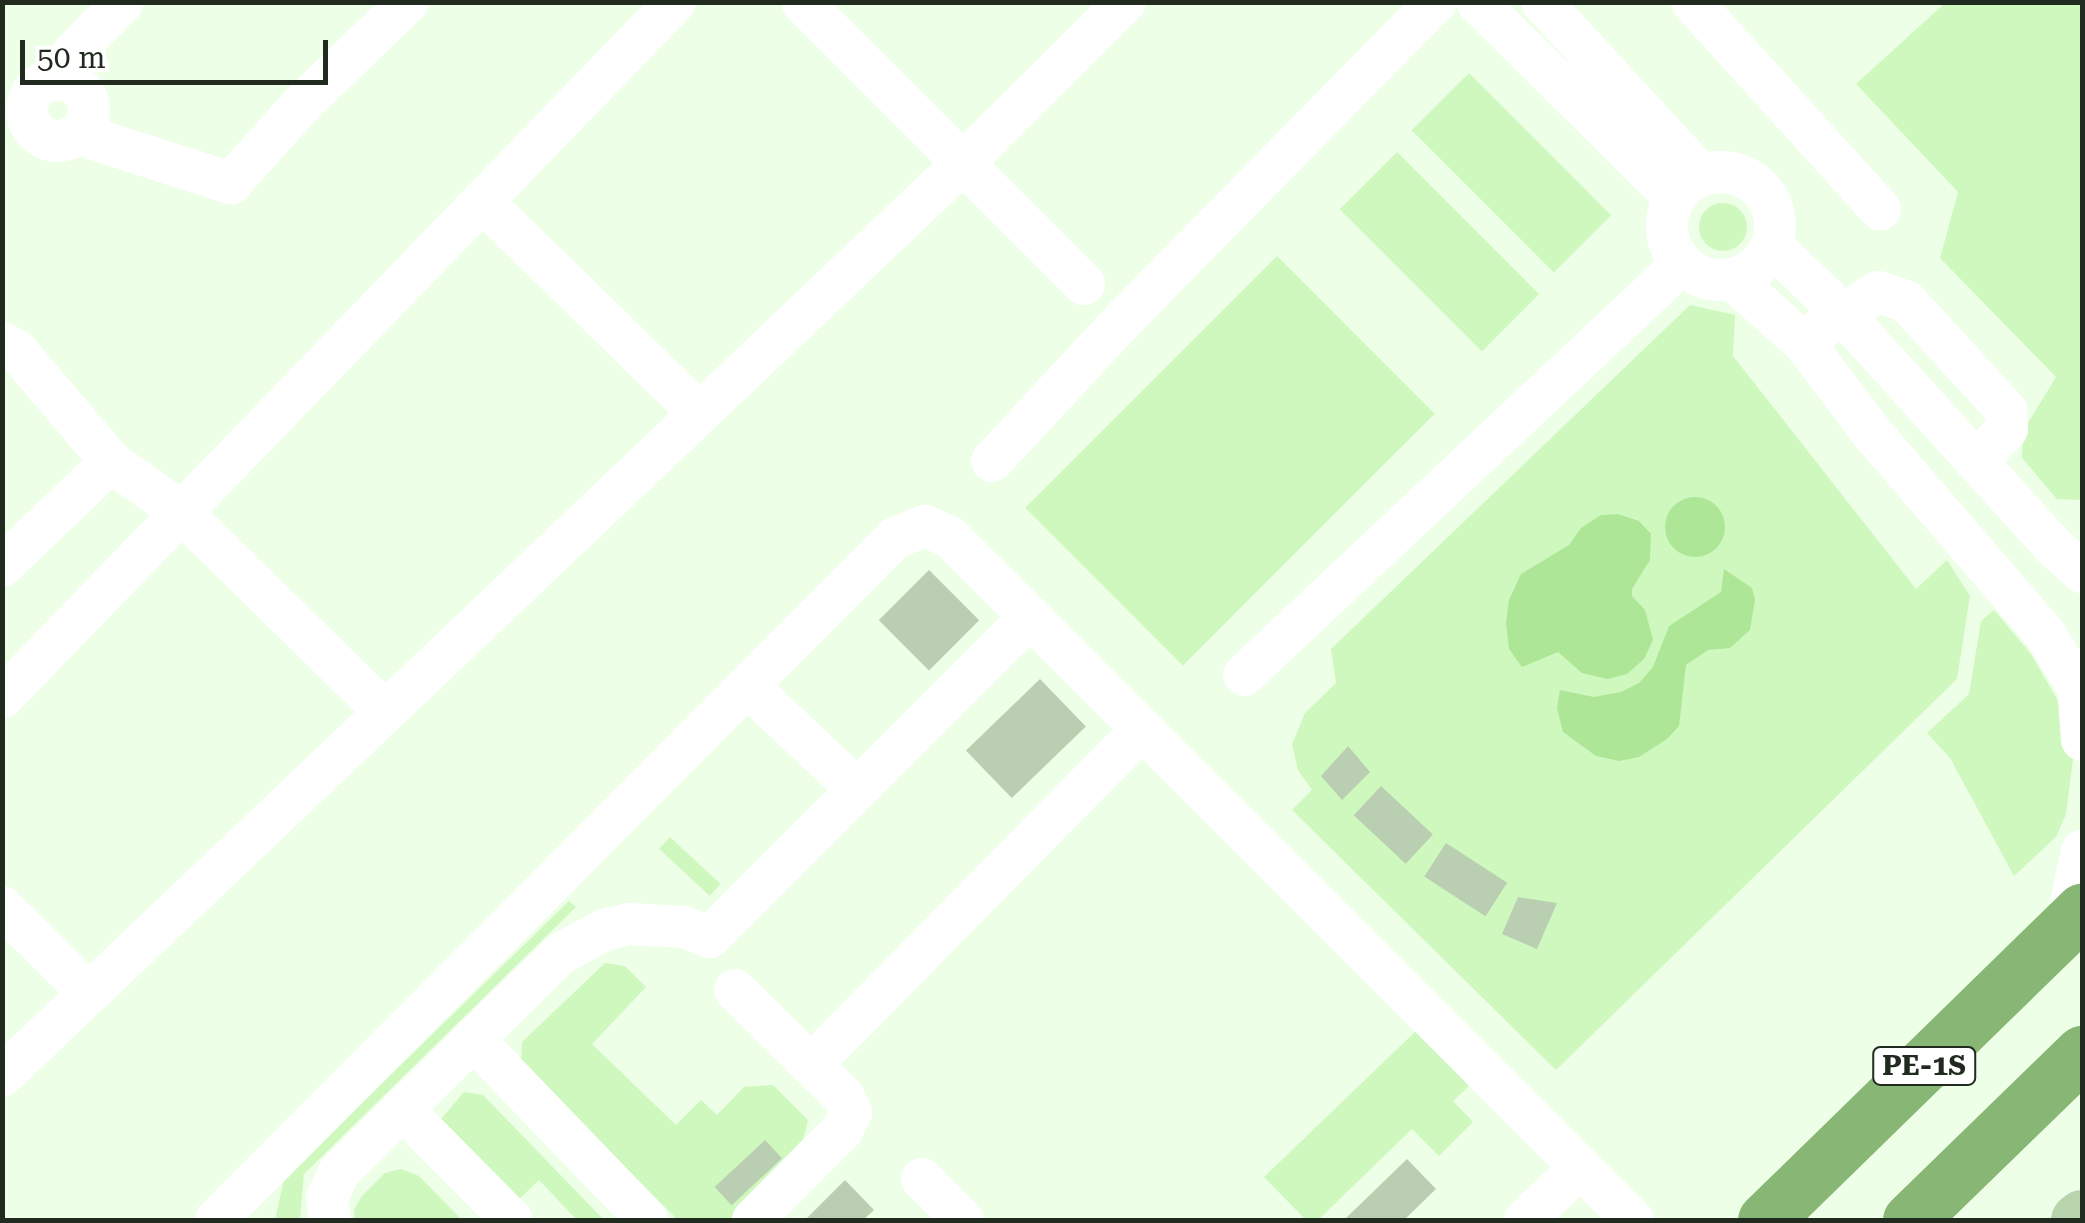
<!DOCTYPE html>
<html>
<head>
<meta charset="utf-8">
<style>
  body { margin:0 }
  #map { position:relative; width:2085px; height:1223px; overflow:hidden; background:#edffe6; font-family:"Roboto Serif",serif }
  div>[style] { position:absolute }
  .green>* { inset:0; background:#cff8bf; transform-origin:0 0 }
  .round { border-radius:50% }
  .water>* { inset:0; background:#aee698 }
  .building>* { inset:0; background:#bacfb1; transform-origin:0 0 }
  .minor>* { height:42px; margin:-21px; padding:0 21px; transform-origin:21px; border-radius:21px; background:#fff }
  .minor>.ring { margin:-21px; padding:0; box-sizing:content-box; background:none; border:42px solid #fff; border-radius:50% }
  .major>* { height:55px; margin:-27.5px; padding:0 27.5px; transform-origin:27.5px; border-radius:27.5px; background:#b8d4ac }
  .highway>* { height:55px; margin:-27.5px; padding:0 27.5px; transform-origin:27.5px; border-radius:27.5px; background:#88b775 }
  span { translate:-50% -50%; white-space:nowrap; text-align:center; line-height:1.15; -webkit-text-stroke:10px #fff; paint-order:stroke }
  .shield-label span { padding:2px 8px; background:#fff; border:2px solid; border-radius:8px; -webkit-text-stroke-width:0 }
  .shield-label { font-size:28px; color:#212a1e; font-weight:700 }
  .frame { position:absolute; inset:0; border:5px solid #212a1e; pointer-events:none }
  .scale { position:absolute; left:20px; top:40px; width:308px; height:45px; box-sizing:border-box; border:5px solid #212a1e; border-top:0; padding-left:12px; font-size:30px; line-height:35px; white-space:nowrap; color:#212a1e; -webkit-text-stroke:8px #fff; paint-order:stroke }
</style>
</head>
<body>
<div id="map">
  <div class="green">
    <i style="clip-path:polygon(1945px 3px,2082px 3px,2082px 500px,2057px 499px,2022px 458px,2023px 431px,2056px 377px,1940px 258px,1958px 192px,1856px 84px)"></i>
    <i style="left:1469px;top:73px;width:201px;height:81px;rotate:45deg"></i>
    <i style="left:1397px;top:152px;width:201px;height:81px;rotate:45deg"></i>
    <i class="round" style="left:1699px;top:203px;width:48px;height:48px"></i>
    <i style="left:1277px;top:256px;width:223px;height:356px;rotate:45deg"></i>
    <i style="clip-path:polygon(1690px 305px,1735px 315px,1733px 356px,1916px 589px,1947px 560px,1970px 596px,1957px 679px,1556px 1070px,1292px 810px,1312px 790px,1298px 770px,1292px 744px,1305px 713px,1336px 683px,1331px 649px)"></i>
    <i style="clip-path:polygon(1994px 610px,2031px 654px,2061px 706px,2074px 752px,2066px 814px,2056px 837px,2014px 876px,1950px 758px,1927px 733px,1969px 694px,1981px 621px)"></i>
    <i style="left:670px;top:837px;width:69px;height:16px;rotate:43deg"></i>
    <i style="clip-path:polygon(569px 901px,576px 907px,304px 1174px,300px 1220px,275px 1220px,284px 1179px)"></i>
    <i style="clip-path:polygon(605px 963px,625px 966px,646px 987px,592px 1044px,676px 1125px,701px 1100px,717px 1115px,744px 1087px,773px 1085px,808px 1120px,801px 1148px,730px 1220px,678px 1220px,521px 1064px,522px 1042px)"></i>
    <i style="clip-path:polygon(1420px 1027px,1473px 1082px,1453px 1101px,1473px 1122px,1439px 1156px,1412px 1129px,1318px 1220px,1306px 1220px,1264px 1177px)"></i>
    <i style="clip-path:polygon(464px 1092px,483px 1095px,604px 1220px,577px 1220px,539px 1180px,513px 1205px,440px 1120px)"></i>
    <i style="clip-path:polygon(401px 1169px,419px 1176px,462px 1220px,355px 1220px,354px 1210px,361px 1197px,385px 1173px)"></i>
  </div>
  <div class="water">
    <i class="round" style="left:1665px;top:497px;width:60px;height:60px"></i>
    <i style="clip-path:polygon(1618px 514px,1639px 521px,1651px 534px,1650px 560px,1632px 589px,1632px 596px,1645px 610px,1653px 640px,1644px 659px,1627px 674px,1607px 679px,1582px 673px,1558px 652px,1522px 667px,1509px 649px,1506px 623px,1509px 600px,1521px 574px,1569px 545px,1581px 528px,1601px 515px)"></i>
    <i style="clip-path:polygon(1724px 569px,1752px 588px,1755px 600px,1750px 630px,1730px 648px,1708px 650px,1686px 665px,1679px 726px,1667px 739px,1639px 757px,1619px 761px,1596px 756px,1563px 732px,1557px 708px,1560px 690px,1594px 697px,1621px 692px,1639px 683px,1653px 667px,1669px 626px,1721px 592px)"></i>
  </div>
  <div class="building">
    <i style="left:929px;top:570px;width:71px;height:71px;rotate:45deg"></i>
    <i style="left:1040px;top:679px;width:66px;height:103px;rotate:46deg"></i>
    <i style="clip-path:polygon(1348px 746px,1370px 772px,1342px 800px,1321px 776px)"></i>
    <i style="left:1381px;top:786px;width:71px;height:40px;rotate:43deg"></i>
    <i style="left:1446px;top:843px;width:73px;height:40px;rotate:33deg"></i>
    <i style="clip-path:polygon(1518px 897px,1557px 903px,1537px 949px,1502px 934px)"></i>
    <i style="left:765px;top:1140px;width:25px;height:69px;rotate:47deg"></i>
    <i style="clip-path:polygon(1407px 1159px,1436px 1189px,1404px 1220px,1344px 1220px)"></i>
    <i style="clip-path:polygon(845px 1180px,874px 1210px,863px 1220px,805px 1220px)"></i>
  </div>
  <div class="minor">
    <i style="left:802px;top:2px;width:399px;rotate:45deg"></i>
    <i style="left:1477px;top:2px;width:279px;rotate:44.7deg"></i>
    <i style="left:1542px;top:2px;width:236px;rotate:47.4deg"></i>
    <i style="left:1692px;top:2px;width:280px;rotate:47.8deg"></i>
    <i class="ring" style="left:27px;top:79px;width:20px;height:20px"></i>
    <i style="left:61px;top:80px;width:30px;rotate:-66deg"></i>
    <i style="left:73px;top:53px;width:71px;rotate:-45.6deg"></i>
    <i style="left:78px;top:134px;width:161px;rotate:17.8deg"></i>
    <i style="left:231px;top:183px;width:106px;rotate:-48.1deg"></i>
    <i style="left:302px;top:104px;width:147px;rotate:-43.9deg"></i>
    <i class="ring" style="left:1667px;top:172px;width:66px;height:66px"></i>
    <i style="left:482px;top:201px;width:303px;rotate:44.3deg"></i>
    <i style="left:1772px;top:246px;width:95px;rotate:43.7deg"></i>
    <i style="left:1841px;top:312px;width:313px;rotate:47.8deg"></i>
    <i style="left:2051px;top:544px;width:42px;rotate:42.1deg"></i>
    <i style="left:1732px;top:279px;width:96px;rotate:41.6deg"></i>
    <i style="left:1804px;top:343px;width:114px;rotate:52.8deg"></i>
    <i style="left:1873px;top:434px;width:264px;rotate:49.3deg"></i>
    <i style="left:2045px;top:634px;width:62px;rotate:58.1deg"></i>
    <i style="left:2078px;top:687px;width:53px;rotate:85.7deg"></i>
    <i style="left:1819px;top:330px;width:70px;rotate:-32.8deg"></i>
    <i style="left:1878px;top:292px;width:29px;rotate:18deg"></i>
    <i style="left:1906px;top:301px;width:148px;rotate:47.5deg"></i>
    <i style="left:2006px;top:410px;width:19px;rotate:87deg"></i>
    <i style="left:2007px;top:429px;width:45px;rotate:133.2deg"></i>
    <i style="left:2px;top:343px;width:17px;rotate:28deg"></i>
    <i style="left:17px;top:351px;width:145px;rotate:49.7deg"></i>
    <i style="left:111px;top:462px;width:86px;rotate:35.5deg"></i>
    <i style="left:181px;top:512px;width:284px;rotate:44.4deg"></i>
    <i style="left:992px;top:461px;width:190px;rotate:-47.1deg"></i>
    <i style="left:1121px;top:322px;width:449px;rotate:-45.5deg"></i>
    <i style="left:2px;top:566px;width:151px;rotate:-43.7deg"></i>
    <i style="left:1244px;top:675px;width:601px;rotate:-43.18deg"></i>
    <i style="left:747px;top:686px;width:151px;rotate:43.1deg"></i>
    <i style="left:2px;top:698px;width:968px;rotate:-45.96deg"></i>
    <i style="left:2px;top:907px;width:122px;rotate:44.7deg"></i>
    <i style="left:2066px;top:927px;width:78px;rotate:-78.1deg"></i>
    <i style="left:735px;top:990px;width:153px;rotate:44.5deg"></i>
    <i style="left:844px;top:1097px;width:17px;rotate:65deg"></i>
    <i style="left:851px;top:1112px;width:19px;rotate:115deg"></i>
    <i style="left:843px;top:1129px;width:128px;rotate:134.7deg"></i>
    <i style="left:473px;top:1039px;width:251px;rotate:46.1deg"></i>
    <i style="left:811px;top:1065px;width:472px;rotate:-45.4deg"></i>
    <i style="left:2px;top:1076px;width:1326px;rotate:-43.53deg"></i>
    <i style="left:963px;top:163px;width:228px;rotate:-44.8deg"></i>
    <i style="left:402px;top:1109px;width:156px;rotate:45.3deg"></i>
    <i style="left:922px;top:1179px;width:58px;rotate:45deg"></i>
    <i style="left:216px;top:1220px;width:962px;rotate:-45.13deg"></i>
    <i style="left:895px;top:538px;width:32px;rotate:-22deg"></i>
    <i style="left:925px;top:526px;width:27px;rotate:24deg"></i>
    <i style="left:950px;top:537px;width:966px;rotate:45deg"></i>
    <i style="left:330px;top:1220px;width:22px;rotate:-98deg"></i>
    <i style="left:327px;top:1198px;width:29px;rotate:-65deg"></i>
    <i style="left:339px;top:1172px;width:310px;rotate:-44.6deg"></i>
    <i style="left:560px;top:954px;width:50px;rotate:-28.6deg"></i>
    <i style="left:604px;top:930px;width:26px;rotate:-13deg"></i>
    <i style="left:629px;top:924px;width:55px;rotate:3.1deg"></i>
    <i style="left:684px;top:927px;width:28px;rotate:21deg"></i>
    <i style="left:710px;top:937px;width:453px;rotate:-45deg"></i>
    <i style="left:1525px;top:1220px;width:76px;rotate:-43.4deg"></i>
  </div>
  <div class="major">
    <i style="left:2078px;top:1220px;width:5px;rotate:-37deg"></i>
  </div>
  <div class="highway">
    <i style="left:1765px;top:1220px;width:443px;rotate:-44.3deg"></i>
    <i style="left:1910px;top:1220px;width:240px;rotate:-44.2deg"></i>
  </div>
  <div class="shield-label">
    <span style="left:1924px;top:1066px">PE-1S</span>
  </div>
  <div class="frame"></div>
  <div class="scale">50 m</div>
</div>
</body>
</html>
